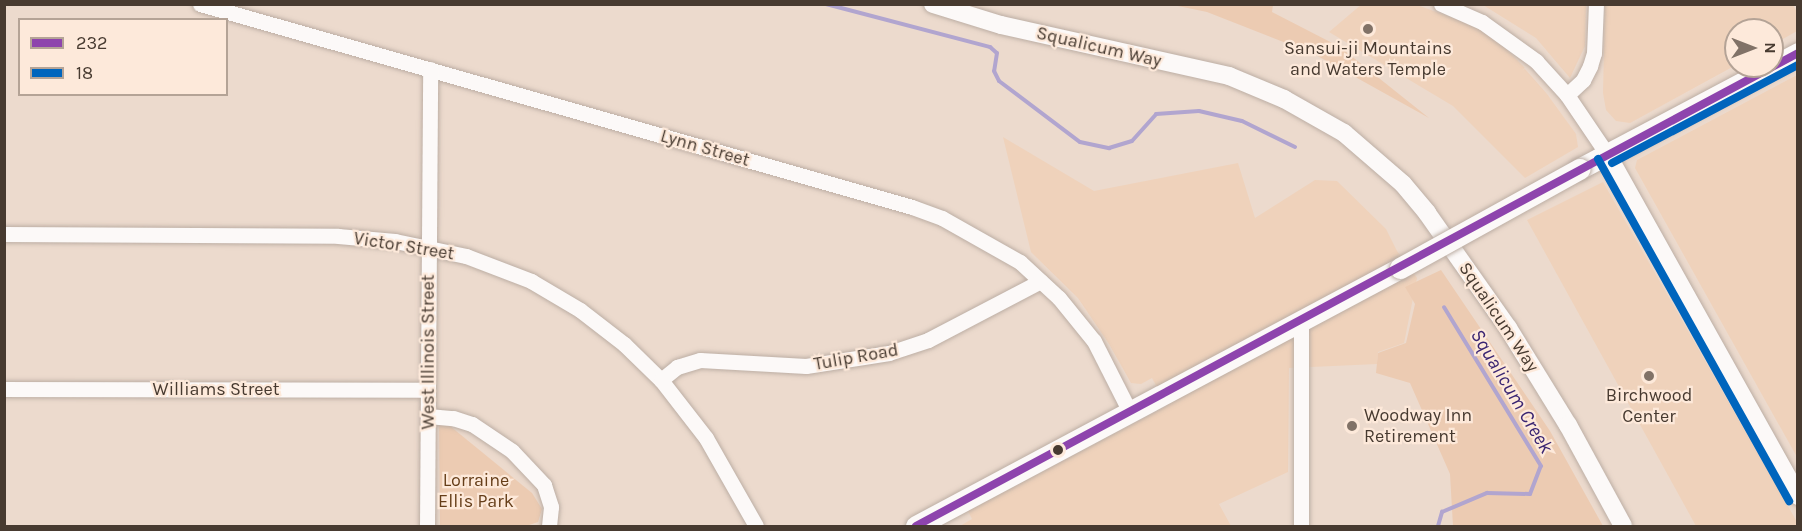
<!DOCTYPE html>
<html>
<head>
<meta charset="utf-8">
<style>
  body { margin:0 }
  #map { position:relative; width:1802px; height:531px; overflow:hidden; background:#ecdacd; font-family:Karla,sans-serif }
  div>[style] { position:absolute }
  .built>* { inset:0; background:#efd2bb }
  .green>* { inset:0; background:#eccbb2 }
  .stream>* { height:4px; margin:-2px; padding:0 2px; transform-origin:2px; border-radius:2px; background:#b1a5cf }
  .roads { filter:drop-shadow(0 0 2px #bcaea4) drop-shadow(0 0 2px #bcaea4) }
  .minor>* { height:15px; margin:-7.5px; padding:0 7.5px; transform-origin:7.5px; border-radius:7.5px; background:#fcf9f8 }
  .tertiary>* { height:18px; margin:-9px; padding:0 9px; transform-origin:9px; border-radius:9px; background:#fcf9f8 }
  .secondary>* { height:21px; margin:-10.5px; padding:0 10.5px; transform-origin:10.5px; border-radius:10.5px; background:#fcf9f8 }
  .bridges { filter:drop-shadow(0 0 2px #bcaea4) drop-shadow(0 0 2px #bcaea4) }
  .secondary-bridge>* { height:21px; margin:-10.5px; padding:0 10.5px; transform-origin:10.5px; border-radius:10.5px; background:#fcf9f8 }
  .bus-1>* { height:8px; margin:-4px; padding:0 4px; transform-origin:4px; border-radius:4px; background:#8e44ad }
  .bus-2>* { height:8px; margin:-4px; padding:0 4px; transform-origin:4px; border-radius:4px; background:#0065bd }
  .dots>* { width:16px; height:16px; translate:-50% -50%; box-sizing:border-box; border:3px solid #fde9da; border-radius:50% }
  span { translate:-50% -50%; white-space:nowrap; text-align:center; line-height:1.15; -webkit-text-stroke:4.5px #fde9da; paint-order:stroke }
  .street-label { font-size:18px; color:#473a30 }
  .poi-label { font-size:18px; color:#473a30 }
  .left { translate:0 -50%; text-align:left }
  .park-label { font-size:18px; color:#663e19 }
  .water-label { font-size:20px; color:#3a2572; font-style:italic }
  .frame { position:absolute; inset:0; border:6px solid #473a30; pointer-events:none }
  .legend { position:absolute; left:18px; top:18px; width:210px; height:78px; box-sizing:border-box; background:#fde9da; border:2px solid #b4a396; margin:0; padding:8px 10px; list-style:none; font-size:18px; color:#473a30 }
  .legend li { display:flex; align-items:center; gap:12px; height:30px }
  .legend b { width:30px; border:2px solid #b4a396 }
  .north { position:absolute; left:1724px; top:18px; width:60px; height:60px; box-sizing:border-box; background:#fde9da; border:2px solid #b4a396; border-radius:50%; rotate:90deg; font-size:16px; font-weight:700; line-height:24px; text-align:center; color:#473a30 }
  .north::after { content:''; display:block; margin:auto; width:21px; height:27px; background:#817267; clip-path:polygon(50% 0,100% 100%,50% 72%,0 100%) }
</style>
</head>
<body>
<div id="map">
  <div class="built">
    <i style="clip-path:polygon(1362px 4px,1417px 5px,1475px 26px,1501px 44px,1525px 68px,1522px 70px,1525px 69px,1547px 94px,1576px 134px,1578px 147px,1525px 178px,1453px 106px,1329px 32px)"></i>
    <i style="clip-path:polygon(1483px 5px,1586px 5px,1585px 46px,1570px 78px,1536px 38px)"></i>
    <i style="clip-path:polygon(1605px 5px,1793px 5px,1797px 12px,1797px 31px,1772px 45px,1772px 30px,1736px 30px,1736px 65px,1630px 123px,1616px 121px,1606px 110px,1603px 93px)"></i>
    <i style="clip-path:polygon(1797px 75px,1797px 457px,1635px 168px,1637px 160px)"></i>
    <i style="clip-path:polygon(1003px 137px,1094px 191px,1238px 163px,1255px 218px,1315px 180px,1337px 181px,1386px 229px,1397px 251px,1417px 278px,1404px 343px,1378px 352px,1377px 364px,1289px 368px,1288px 472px,1219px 504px,1231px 526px,960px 526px,972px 519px,968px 511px,1167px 406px,1152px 378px,1141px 384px,1131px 383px,1109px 344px,1078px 298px,1031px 252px)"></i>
    <i style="clip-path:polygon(1603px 182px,1797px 522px,1797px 526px,1696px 526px,1527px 220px)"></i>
  </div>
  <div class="green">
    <i style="clip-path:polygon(1173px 5px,1273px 5px,1272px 12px,1340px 47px,1429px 118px,1314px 54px,1207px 12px)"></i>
    <i style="clip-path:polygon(1441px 270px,1550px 431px,1603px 526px,1453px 526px,1450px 474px,1410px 383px,1376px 373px,1378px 353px,1406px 343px,1415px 304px,1405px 287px)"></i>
    <i style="clip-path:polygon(439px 417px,532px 493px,542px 509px,538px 522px,526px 526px,440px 526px)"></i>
  </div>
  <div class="stream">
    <i style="left:826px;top:4px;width:170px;rotate:14.7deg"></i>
    <i style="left:990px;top:47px;width:9px;rotate:41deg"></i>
    <i style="left:997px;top:53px;width:18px;rotate:99deg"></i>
    <i style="left:994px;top:71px;width:11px;rotate:63deg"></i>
    <i style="left:999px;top:81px;width:101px;rotate:37deg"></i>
    <i style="left:1080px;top:142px;width:30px;rotate:12deg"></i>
    <i style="left:1109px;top:148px;width:24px;rotate:-17deg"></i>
    <i style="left:1132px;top:141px;width:36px;rotate:-48deg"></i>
    <i style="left:1156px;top:114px;width:43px;rotate:-4deg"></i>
    <i style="left:1199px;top:111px;width:44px;rotate:13.1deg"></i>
    <i style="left:1242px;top:121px;width:59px;rotate:26.1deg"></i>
    <i style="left:1438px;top:526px;width:15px;rotate:-74deg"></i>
    <i style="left:1442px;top:512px;width:49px;rotate:-22.9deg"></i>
    <i style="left:1487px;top:493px;width:43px;rotate:1.3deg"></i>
    <i style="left:1530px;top:494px;width:30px;rotate:-69deg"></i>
    <i style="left:1541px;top:466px;width:186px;rotate:-121.4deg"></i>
  </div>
  <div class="roads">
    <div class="minor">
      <i style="left:200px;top:4px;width:740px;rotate:15.91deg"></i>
      <i style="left:912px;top:207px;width:32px;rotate:20deg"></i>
      <i style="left:942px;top:218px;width:90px;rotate:29.4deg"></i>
      <i style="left:1020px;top:262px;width:53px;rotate:42.7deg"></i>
      <i style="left:1059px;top:298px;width:55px;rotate:50.9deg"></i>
      <i style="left:1094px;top:341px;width:80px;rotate:63.1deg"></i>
      <i style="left:1441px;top:4px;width:45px;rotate:23.7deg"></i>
      <i style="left:1482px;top:22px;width:67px;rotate:35.8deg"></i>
      <i style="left:1536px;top:61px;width:46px;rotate:47.6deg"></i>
      <i style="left:1567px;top:95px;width:71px;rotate:55.9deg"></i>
      <i style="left:1567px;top:95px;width:22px;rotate:-43deg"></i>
      <i style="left:1583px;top:80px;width:16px;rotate:-63deg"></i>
      <i style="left:1590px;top:66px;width:14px;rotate:-73deg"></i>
      <i style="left:1594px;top:53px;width:49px;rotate:-87.7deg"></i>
      <i style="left:4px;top:234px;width:334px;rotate:0.3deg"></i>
      <i style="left:338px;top:236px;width:57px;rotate:5deg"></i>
      <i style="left:395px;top:241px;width:73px;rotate:11.9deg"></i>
      <i style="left:466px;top:256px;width:70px;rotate:21deg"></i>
      <i style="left:531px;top:281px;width:57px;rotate:30.6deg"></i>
      <i style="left:580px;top:310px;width:56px;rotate:37.7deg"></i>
      <i style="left:624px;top:344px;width:52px;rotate:44.2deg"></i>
      <i style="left:661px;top:380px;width:73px;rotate:52.2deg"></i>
      <i style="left:706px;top:438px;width:101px;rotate:60.4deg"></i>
      <i style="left:661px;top:380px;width:21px;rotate:-39deg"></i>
      <i style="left:677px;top:367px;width:24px;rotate:-17deg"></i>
      <i style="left:700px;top:360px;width:106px;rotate:3.2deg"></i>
      <i style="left:806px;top:366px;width:84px;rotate:-8.9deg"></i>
      <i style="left:889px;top:353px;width:41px;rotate:-18.4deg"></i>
      <i style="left:928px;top:340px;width:127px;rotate:-27.6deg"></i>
      <i style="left:4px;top:389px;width:424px;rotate:0.1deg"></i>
      <i style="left:428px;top:416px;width:25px;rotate:5deg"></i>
      <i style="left:453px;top:418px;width:20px;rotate:18deg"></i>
      <i style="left:472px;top:424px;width:48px;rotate:34deg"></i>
      <i style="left:512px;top:451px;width:47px;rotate:46.7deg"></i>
      <i style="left:544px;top:485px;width:23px;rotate:72deg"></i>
      <i style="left:551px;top:507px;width:19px;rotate:96deg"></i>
      <i style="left:427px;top:526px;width:457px;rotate:-89.6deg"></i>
      <i style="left:1301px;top:526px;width:206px;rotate:-90deg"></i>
    </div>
    <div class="tertiary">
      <i style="left:933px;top:4px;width:71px;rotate:17.2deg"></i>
      <i style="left:1001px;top:25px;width:234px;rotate:12.6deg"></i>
      <i style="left:1229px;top:76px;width:60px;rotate:22.7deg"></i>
      <i style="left:1284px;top:99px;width:69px;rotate:29.5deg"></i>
      <i style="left:1344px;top:133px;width:78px;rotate:40.8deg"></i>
      <i style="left:1403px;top:184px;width:38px;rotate:50deg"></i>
      <i style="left:1427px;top:213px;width:141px;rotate:54.8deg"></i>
      <i style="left:1508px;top:328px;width:114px;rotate:58.3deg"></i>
      <i style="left:1568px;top:425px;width:115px;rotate:61.4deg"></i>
      <i style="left:1607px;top:154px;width:392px;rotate:60.8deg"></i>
    </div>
    <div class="secondary">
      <i style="left:1579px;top:169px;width:248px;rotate:-27.9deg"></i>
      <i style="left:916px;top:526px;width:548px;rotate:-28.06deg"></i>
    </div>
  </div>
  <div class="bridges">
    <div class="secondary-bridge">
      <i style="left:1400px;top:268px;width:205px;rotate:-28.9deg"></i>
    </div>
  </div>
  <div class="bus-1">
    <i style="left:916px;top:526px;width:1001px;rotate:-28.2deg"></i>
  </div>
  <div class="bus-2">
    <i style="left:1598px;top:159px;width:392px;rotate:60.8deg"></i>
    <i style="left:1612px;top:163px;width:210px;rotate:-27.8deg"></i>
  </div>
  <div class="dots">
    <i style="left:1368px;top:29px;background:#817267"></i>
    <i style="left:1649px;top:376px;background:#817267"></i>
    <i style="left:1352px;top:426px;background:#817267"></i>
    <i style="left:1058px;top:450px;background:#473a30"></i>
  </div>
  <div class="street-label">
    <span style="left:1099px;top:47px;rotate:13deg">Squalicum Way</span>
    <span style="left:705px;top:148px;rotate:16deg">Lynn Street</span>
    <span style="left:404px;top:246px;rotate:9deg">Victor Street</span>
    <span style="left:1499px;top:317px;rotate:56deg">Squalicum Way</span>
    <span style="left:428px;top:352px;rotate:-90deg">West Illinois Street</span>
    <span style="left:856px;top:357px;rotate:-10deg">Tulip Road</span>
    <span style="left:216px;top:389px">Williams Street</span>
  </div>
  <div class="poi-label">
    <span style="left:1368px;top:59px">Sansui-ji Mountains<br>and Waters Temple</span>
    <span style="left:1649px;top:406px">Birchwood<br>Center</span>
    <span class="left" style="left:1364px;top:426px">Woodway Inn<br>Retirement</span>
  </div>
  <div class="park-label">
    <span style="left:476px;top:491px">Lorraine<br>Ellis Park</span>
  </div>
  <div class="water-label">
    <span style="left:1512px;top:391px;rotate:59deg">Squalicum Creek</span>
  </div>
  <div class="frame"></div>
  <ul class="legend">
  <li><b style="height:8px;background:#8e44ad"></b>232</li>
  <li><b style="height:8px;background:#0065bd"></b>18</li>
  </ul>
  <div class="north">N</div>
</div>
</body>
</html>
